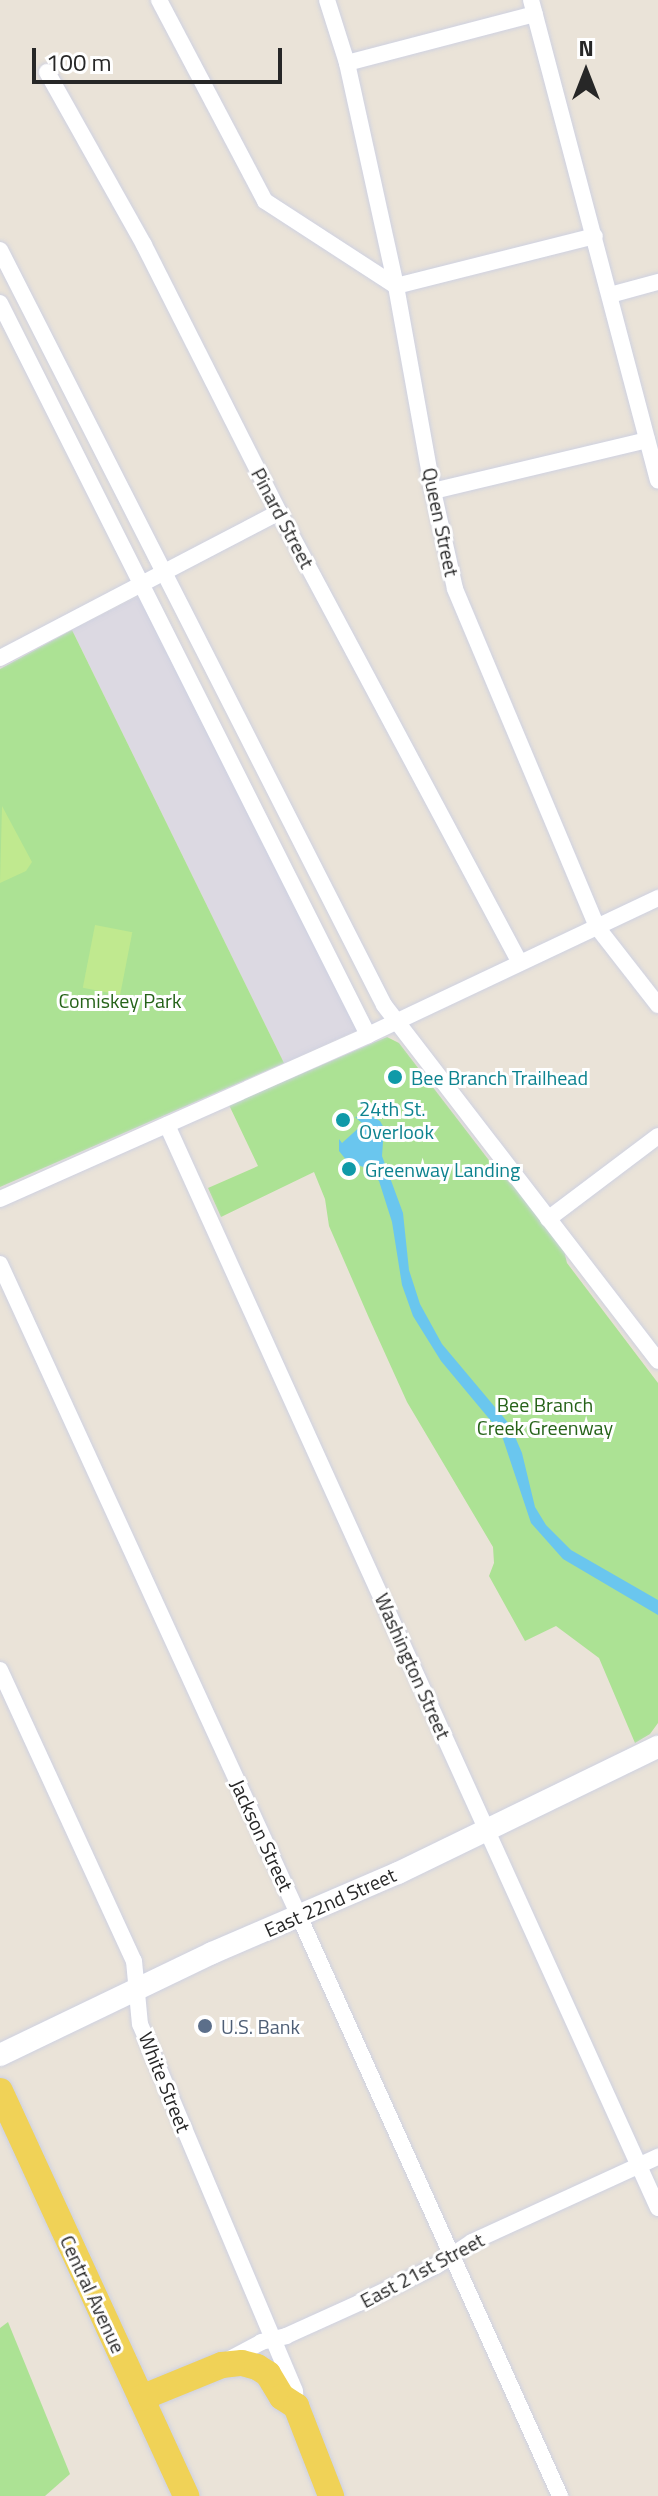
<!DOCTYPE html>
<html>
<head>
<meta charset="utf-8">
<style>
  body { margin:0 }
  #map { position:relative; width:658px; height:2496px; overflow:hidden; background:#eae3d8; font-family:"Titillium Web",sans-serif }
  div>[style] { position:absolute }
  .industrial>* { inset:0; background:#dcd9e2 }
  .green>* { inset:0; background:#ace294 }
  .pitch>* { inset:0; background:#c0e98f; transform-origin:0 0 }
  .water>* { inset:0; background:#6ac6ee }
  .roads { filter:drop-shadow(0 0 2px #ced1e1) drop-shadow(0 0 2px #ced1e1) }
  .street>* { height:16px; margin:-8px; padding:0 8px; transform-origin:8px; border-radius:8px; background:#fff }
  .secondary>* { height:22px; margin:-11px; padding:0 11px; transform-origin:11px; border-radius:11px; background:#fff }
  .primary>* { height:26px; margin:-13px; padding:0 13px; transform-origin:13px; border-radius:13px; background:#f0d257 }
  .dots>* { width:22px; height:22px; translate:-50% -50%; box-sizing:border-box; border:4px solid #fff; border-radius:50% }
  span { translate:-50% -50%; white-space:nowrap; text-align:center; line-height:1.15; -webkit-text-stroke:6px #fff; paint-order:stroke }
  .street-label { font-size:20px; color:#272727 }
  .park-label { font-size:20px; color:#266319 }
  .culture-label { font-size:20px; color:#0d838f }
  .left { translate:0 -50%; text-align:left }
  .service-label { font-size:20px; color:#4e5e75 }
  .north { position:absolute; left:546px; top:32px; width:80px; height:80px; -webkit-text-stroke:6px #fff; paint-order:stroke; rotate:0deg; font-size:22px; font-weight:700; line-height:32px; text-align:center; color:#272727 }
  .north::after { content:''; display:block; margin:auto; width:28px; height:36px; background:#272727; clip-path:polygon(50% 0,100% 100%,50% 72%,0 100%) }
  .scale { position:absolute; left:32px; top:48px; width:250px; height:36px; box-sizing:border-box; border:4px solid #272727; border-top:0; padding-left:10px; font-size:24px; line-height:28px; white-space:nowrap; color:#272727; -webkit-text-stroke:6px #fff; paint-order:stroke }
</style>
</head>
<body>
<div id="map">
  <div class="industrial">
    <i style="clip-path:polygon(135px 598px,140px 598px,357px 1030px,284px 1063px,72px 630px)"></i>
  </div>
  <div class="green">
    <i style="clip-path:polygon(72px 630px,284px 1063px,0 1187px,0 669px)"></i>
    <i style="clip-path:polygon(387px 1037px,399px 1043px,498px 1172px,538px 1208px,560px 1234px,567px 1263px,658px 1383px,658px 1723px,650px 1734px,635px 1743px,599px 1658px,556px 1626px,525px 1641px,489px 1576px,494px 1563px,493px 1547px,407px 1402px,369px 1318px,329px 1226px,325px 1199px,314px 1172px,221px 1217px,208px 1188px,258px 1166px,229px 1105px)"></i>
    <i style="clip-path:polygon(8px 2322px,70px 2474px,45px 2496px,0 2496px,0 2328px)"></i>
  </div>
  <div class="pitch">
    <i style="clip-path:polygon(2px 806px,32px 862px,26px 871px,0 883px)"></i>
    <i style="left:95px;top:925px;width:38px;height:64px;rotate:11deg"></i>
  </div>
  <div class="water">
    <i style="clip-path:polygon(370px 1115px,380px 1121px,384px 1128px,382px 1156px,403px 1213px,409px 1270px,420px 1304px,442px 1344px,510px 1425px,522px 1453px,535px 1507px,546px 1525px,571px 1550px,658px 1600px,658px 1615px,563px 1559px,531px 1523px,501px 1433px,441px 1361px,413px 1316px,402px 1285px,392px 1222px,379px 1181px,366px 1168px,347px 1161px,339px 1151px,339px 1139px,342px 1143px,363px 1124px,355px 1117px)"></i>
  </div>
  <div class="roads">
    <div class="street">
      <i style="left:159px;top:0;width:227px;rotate:62.2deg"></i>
      <i style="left:265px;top:201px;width:156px;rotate:33deg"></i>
      <i style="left:396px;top:286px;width:205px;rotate:-14.1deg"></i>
      <i style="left:327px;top:0;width:66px;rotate:72.4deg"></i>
      <i style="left:347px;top:63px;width:228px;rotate:77.6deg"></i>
      <i style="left:396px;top:286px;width:208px;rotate:79.8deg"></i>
      <i style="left:433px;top:491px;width:100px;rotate:77.3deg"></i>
      <i style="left:455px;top:589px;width:367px;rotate:67.2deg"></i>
      <i style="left:597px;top:927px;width:99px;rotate:52deg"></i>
      <i style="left:531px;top:0;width:497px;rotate:75.2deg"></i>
      <i style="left:347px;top:63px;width:194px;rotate:-14.6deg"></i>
      <i style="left:47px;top:72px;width:198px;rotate:60.7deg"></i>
      <i style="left:144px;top:245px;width:299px;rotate:63.2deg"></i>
      <i style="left:279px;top:512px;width:511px;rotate:61.88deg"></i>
      <i style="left:0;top:250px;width:847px;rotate:63.04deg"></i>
      <i style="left:384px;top:1005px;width:449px;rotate:52.4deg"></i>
      <i style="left:610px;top:295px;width:50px;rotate:-15.2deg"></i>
      <i style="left:0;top:303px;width:819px;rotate:63.31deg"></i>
      <i style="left:433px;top:491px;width:220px;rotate:-13.4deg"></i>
      <i style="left:0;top:658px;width:315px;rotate:-27.6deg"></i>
      <i style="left:167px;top:1125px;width:1189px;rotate:65.61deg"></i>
      <i style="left:0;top:1199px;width:403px;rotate:-24deg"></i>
      <i style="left:368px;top:1035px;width:321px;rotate:-25.3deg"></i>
      <i style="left:548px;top:1219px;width:138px;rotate:-37deg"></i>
      <i style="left:0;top:1264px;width:717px;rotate:65.36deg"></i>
      <i style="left:299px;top:1916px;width:636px;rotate:65.77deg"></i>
      <i style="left:0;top:1670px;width:320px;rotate:65.3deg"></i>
      <i style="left:134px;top:1961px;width:63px;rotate:84.6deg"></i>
      <i style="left:140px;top:2024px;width:398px;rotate:67.1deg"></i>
      <i style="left:295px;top:2391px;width:15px;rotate:86deg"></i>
      <i style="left:226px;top:2361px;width:40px;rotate:-28deg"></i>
      <i style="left:261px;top:2342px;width:26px;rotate:-13deg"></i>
      <i style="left:286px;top:2336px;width:80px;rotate:-24.3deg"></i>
      <i style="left:359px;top:2303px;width:85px;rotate:-25.7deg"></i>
      <i style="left:436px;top:2266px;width:43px;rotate:-33.7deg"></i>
      <i style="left:472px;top:2242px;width:205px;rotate:-24.6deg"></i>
    </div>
    <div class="secondary">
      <i style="left:0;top:2055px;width:235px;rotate:-25.7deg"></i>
      <i style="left:212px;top:1953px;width:202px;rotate:-23.3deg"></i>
      <i style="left:398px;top:1873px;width:289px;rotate:-25.9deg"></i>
    </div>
    <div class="primary">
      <i style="left:0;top:2091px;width:446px;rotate:65.3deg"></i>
      <i style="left:141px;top:2398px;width:87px;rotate:-22.2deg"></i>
      <i style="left:222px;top:2365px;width:20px;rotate:-6deg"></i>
      <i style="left:242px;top:2363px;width:16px;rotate:15deg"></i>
      <i style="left:257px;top:2367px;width:13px;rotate:32deg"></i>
      <i style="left:268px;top:2374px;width:27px;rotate:59deg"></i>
      <i style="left:282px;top:2397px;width:17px;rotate:33deg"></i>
      <i style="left:296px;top:2406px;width:97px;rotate:68.7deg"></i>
    </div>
  </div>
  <div class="dots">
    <i style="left:395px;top:1077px;background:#0f9aa8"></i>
    <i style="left:343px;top:1120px;background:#0f9aa8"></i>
    <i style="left:349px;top:1169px;background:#0f9aa8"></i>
    <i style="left:205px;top:2026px;background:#5c6f8a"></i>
  </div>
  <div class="street-label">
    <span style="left:283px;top:518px;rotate:62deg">Pinard Street</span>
    <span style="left:441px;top:522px;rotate:78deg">Queen Street</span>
    <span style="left:413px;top:1666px;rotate:66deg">Washington Street</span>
    <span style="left:262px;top:1835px;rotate:65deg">Jackson Street</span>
    <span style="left:330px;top:1902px;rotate:-24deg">East 22nd Street</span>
    <span style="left:165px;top:2082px;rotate:68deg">White Street</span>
    <span style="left:422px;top:2270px;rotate:-28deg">East 21st Street</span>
    <span style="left:93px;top:2294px;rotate:65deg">Central Avenue</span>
  </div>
  <div class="park-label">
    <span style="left:120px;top:1000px">Comiskey Park</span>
    <span style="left:545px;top:1416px">Bee Branch<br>Creek Greenway</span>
  </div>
  <div class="culture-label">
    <span class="left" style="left:411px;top:1077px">Bee Branch Trailhead</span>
    <span class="left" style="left:359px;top:1120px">24th St.<br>Overlook</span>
    <span class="left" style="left:365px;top:1169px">Greenway Landing</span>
  </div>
  <div class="service-label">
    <span class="left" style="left:221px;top:2026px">U.S. Bank</span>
  </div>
  <div class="north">N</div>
  <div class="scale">100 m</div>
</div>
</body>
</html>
